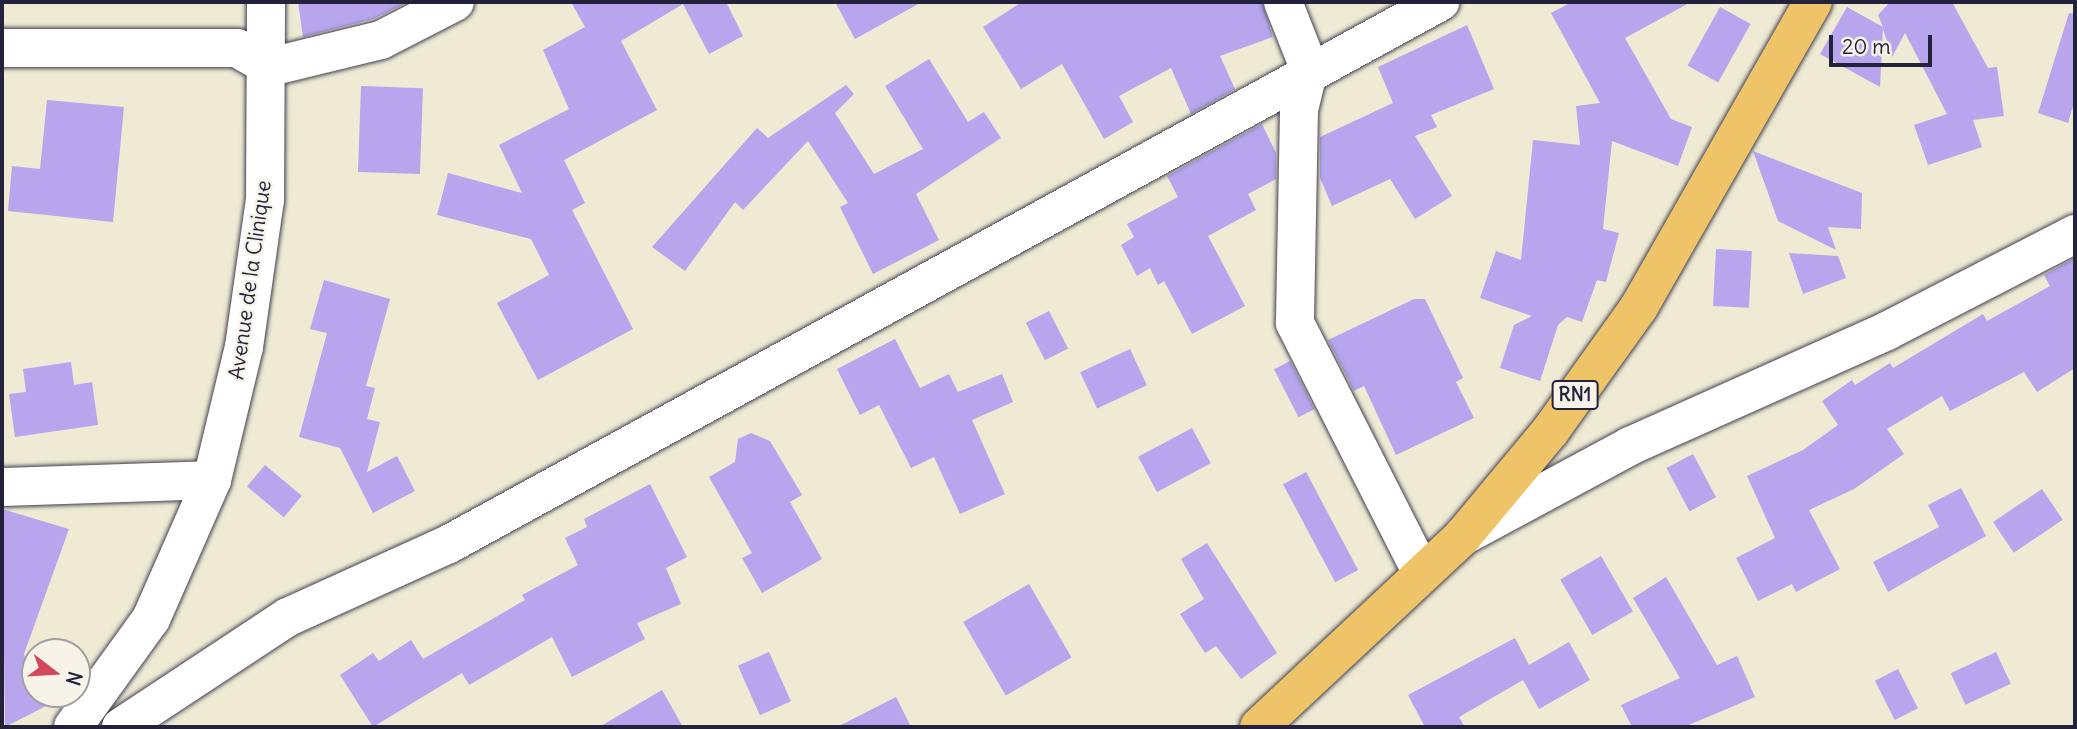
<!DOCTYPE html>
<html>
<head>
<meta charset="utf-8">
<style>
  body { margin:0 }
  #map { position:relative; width:2077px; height:729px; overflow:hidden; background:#efead3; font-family:Delius,sans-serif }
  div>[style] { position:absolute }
  .building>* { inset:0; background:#b7a5ee; transform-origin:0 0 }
  .roads { filter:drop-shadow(0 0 2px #414052) drop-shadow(0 0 2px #414052) }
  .minor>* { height:38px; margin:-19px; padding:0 19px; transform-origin:19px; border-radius:19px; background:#fff }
  .highway>* { height:38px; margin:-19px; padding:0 19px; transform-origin:19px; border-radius:19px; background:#efc469 }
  span { translate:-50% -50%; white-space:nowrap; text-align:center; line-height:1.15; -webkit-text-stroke:5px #f7f3e8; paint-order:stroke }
  .shield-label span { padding:2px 5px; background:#f7f3e8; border:2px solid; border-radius:5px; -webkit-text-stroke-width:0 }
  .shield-label { font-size:19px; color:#22223b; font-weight:700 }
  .street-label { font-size:21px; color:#22223b }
  .frame { position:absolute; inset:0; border:4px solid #22223b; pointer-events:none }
  .north { position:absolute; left:21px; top:638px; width:70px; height:70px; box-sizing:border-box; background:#f7f3e8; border:2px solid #a29fa3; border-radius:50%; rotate:107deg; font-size:19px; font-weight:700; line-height:28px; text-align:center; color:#22223b }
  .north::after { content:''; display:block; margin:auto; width:24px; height:32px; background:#d1495b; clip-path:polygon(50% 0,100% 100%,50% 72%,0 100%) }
  .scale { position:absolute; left:1829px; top:35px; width:103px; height:32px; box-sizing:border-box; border:4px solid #22223b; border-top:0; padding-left:9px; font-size:21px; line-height:24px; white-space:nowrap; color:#22223b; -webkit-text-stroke:5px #f7f3e8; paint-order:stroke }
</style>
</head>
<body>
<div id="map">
  <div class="building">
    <i style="clip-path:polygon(298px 2px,408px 2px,373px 19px,303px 37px)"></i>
    <i style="clip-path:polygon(571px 2px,726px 2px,743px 36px,709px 54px,683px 4px,621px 41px,657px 110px,564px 160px,585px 203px,572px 210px,633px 329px,538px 380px,497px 303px,549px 275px,531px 239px,437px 215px,448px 173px,522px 193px,499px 145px,569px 109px,543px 50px,585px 27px)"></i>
    <i style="clip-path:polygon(835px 2px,922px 2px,855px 39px)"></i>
    <i style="clip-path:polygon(1022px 2px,1262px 2px,1273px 37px,1220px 56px,1235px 89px,1191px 114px,1171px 68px,1119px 96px,1133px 122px,1104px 139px,1062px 64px,1021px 89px,983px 27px)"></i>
    <i style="clip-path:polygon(1572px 2px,1691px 2px,1625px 38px,1671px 119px,1692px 127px,1678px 166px,1612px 141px,1603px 229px,1619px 233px,1606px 282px,1597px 280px,1582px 322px,1567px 317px,1558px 325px,1540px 381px,1500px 368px,1514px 325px,1532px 316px,1480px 298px,1496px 251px,1521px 260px,1533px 140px,1580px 145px,1576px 106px,1600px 103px,1551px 13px)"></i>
    <i style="clip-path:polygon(1890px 2px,1952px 2px,1988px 68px,1997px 67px,2004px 116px,1973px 120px,1982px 147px,1928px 165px,1914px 125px,1947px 114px,1905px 33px,1892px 57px,1883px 29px,1880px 87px,1820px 54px,1847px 7px,1883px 27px,1878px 15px)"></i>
    <i style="left:1720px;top:7px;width:35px;height:67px;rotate:29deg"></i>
    <i style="clip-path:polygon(2069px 13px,2075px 14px,2075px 99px,2068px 123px,2038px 113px)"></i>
    <i style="clip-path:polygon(1467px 25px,1494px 89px,1431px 115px,1437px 127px,1415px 136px,1452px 196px,1415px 219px,1390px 179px,1332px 206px,1320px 178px,1320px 137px,1393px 103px,1378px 67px)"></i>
    <i style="clip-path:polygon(929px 59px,968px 122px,984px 112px,1001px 138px,916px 194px,939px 240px,873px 274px,840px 207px,848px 203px,808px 141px,743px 210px,735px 202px,685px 271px,652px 247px,757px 128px,768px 138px,846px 85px,854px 94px,835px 113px,874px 174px,923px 149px,885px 86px)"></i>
    <i style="left:361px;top:86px;width:62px;height:86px;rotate:2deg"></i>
    <i style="clip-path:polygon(47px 100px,124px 107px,113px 222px,8px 211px,12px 166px,40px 169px)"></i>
    <i style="clip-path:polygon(1262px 124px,1276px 153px,1276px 179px,1248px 194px,1256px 210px,1208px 236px,1245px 306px,1192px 334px,1164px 281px,1158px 285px,1150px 268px,1137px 276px,1121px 245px,1134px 237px,1127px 224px,1178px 197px,1167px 176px)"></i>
    <i style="clip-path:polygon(1753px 151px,1862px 193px,1861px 229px,1828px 227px,1836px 250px,1778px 221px)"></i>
    <i style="left:1716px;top:249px;width:36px;height:57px;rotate:3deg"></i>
    <i style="clip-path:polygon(1789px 253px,1838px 256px,1846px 278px,1803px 294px)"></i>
    <i style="clip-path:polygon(2075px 258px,2075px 368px,2037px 392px,2024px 372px,1950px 411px,1942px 396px,1887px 429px,1904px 454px,1854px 489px,1809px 510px,1840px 569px,1796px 592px,1792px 584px,1758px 601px,1736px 558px,1775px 538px,1747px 476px,1803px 450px,1838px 425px,1822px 401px,1852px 380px,1855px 385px,1890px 363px,1893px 368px,1983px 314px,1987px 321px,2050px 286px,2044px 275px)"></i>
    <i style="clip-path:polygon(324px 280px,390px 299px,366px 386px,375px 388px,367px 419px,380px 422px,367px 472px,397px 456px,415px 491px,373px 513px,340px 448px,299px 437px,327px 333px,310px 329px)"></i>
    <i style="clip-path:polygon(1414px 299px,1425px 299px,1463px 378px,1456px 382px,1474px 418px,1396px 455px,1364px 386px,1354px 391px,1328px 340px)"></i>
    <i style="left:1049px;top:311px;width:42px;height:26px;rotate:63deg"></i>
    <i style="clip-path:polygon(895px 339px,920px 388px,949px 374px,958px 392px,1002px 374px,1013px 402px,972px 420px,1005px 494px,960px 514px,934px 457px,911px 468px,879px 405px,860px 415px,837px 369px)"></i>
    <i style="left:1130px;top:349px;width:40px;height:55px;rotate:65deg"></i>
    <i style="left:1290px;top:361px;width:54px;height:18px;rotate:63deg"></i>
    <i style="clip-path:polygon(71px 362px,74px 385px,92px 382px,98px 425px,15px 437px,9px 394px,26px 392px,23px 369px)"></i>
    <i style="left:1192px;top:428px;width:40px;height:61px;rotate:62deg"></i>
    <i style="clip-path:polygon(751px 433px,770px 441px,802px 495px,790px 502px,822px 559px,762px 593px,742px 558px,752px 553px,709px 477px,735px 462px,738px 439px)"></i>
    <i style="left:1693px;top:454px;width:49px;height:30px;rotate:62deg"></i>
    <i style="left:265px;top:465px;width:48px;height:28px;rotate:40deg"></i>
    <i style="left:1306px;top:472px;width:111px;height:26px;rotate:62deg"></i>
    <i style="clip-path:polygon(650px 484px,687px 557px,666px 568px,681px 604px,637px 623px,645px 639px,572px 677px,552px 637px,469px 685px,462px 673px,373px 727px,340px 675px,373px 653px,379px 661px,411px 640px,423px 659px,525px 600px,522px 595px,578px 565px,565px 538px,587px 527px,584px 519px)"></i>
    <i style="clip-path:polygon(1961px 488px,1986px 536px,1888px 592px,1873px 562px,1939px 527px,1928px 505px)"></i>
    <i style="left:2042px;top:489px;width:37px;height:59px;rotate:56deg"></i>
    <i style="clip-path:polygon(2px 509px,69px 529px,24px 654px,35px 694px,45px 694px,50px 704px,5px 727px)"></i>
    <i style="clip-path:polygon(1207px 543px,1277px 653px,1241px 679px,1216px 646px,1205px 653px,1180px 614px,1204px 599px,1181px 559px)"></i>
    <i style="left:1601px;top:556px;width:64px;height:47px;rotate:60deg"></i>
    <i style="clip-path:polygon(1666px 577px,1717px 665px,1737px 656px,1755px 697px,1684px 727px,1632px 727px,1621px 705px,1680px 678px,1633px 598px)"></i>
    <i style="left:1029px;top:584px;width:85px;height:76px;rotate:60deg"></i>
    <i style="clip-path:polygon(1515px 638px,1529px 665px,1569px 642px,1590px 680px,1539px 709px,1523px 680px,1459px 717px,1465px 727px,1425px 727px,1408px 695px)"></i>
    <i style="left:769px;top:652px;width:54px;height:34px;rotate:66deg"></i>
    <i style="left:1996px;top:652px;width:35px;height:50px;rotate:65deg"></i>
    <i style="left:1898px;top:669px;width:44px;height:26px;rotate:63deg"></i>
    <i style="clip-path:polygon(662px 690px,683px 727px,599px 727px)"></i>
    <i style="clip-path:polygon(896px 697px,911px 727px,837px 727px)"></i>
  </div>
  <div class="roads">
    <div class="minor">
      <i style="left:1283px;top:2px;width:71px;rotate:68.5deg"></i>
      <i style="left:1309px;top:68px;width:43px;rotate:103.4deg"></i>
      <i style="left:1299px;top:110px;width:213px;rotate:91.1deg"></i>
      <i style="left:1295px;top:323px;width:280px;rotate:63.1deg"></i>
      <i style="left:2px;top:48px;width:235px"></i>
      <i style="left:237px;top:48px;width:38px;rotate:30deg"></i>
      <i style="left:270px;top:67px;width:114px;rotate:-13.7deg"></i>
      <i style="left:381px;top:40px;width:83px;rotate:-27.2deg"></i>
      <i style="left:2px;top:487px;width:210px;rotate:-1.9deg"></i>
      <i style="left:1463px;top:536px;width:190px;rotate:-28.3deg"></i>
      <i style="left:1630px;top:446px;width:282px;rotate:-24.1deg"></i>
      <i style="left:1887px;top:331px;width:212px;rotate:-27.3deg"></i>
      <i style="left:73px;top:727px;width:133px;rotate:-54.2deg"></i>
      <i style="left:151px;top:619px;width:152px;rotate:-66.3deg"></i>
      <i style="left:212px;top:480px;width:137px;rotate:-76.5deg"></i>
      <i style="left:244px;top:347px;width:148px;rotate:-81.9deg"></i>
      <i style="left:265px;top:200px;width:198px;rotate:-89.7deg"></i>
      <i style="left:121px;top:727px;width:200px;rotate:-33.4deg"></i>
      <i style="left:288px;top:617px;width:177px;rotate:-24.4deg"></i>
      <i style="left:449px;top:544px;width:1130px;rotate:-28.68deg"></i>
    </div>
    <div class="highway">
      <i style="left:1259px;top:727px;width:278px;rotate:-43.1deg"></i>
      <i style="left:1462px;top:537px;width:139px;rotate:-50.2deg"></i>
      <i style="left:1551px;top:430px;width:151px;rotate:-54.4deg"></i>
      <i style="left:1639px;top:307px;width:351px;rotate:-60.3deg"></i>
    </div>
  </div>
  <div class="shield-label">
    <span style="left:1575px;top:395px">RN1</span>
  </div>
  <div class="street-label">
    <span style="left:250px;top:280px;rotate:-82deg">Avenue de la Clinique</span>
  </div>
  <div class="frame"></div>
  <div class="north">N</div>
  <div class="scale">20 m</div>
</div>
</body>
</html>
